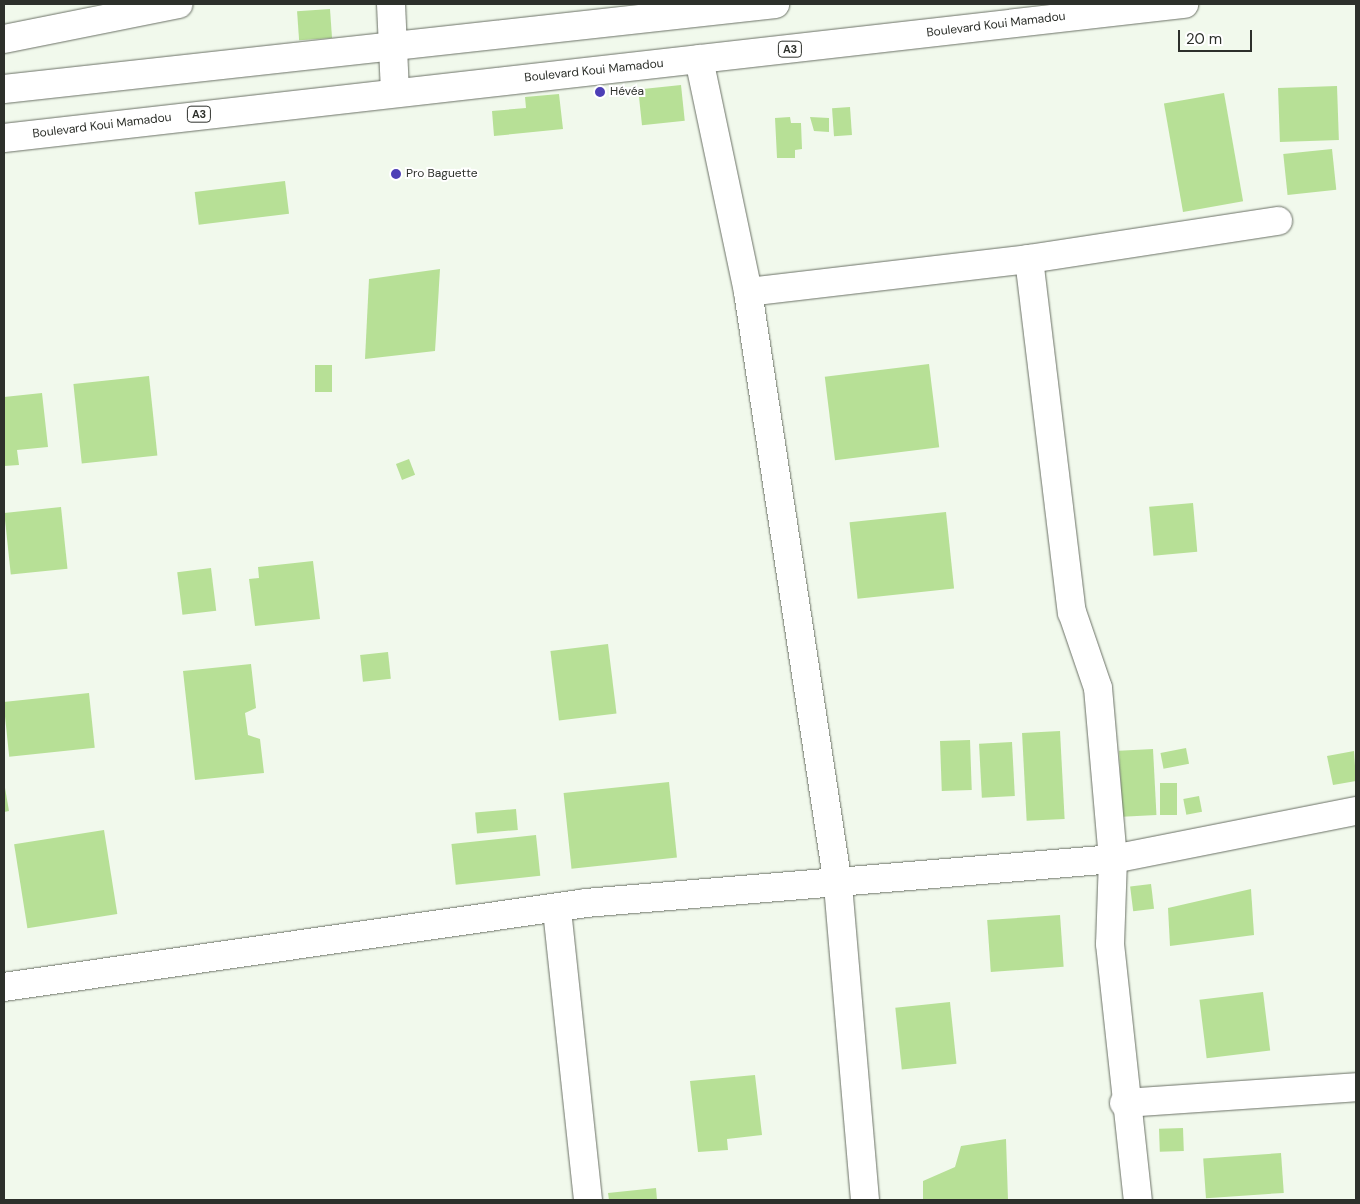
<!DOCTYPE html>
<html>
<head>
<meta charset="utf-8">
<style>
  body { margin:0 }
  #map { position:relative; width:1360px; height:1204px; overflow:hidden; background:#f1f9ec; font-family:"DM Sans",sans-serif }
  div>[style] { position:absolute }
  .building>* { inset:0; background:#b7e096; transform-origin:0 0 }
  .roads { filter:drop-shadow(0 0 1px #6b7166) drop-shadow(0 0 1px #6b7166) }
  .minor>* { height:28px; margin:-14px; padding:0 14px; transform-origin:14px; border-radius:14px; background:#fff }
  .major>* { height:28px; margin:-14px; padding:0 14px; transform-origin:14px; border-radius:14px; background:#fff }
  .dots>* { width:14px; height:14px; translate:-50% -50%; box-sizing:border-box; border:2px solid #fff; border-radius:50% }
  span { translate:-50% -50%; white-space:nowrap; text-align:center; line-height:1.15; -webkit-text-stroke:4px #fff; paint-order:stroke }
  .shield-label span { padding:1px 4px; background:#fff; border:1px solid; border-radius:4px; -webkit-text-stroke-width:0 }
  .shield-label { font-size:11px; color:#2d302b; font-weight:700 }
  .street-label { font-size:12px; color:#2d302b }
  .poi-label { font-size:12px; color:#2d302b }
  .left { translate:0 -50%; text-align:left }
  .frame { position:absolute; inset:0; border:5px solid #2d302b; pointer-events:none }
  .scale { position:absolute; left:1178px; top:30px; width:74px; height:22px; box-sizing:border-box; border:2px solid #2d302b; border-top:0; padding-left:6px; font-size:15px; line-height:18px; white-space:nowrap; color:#2d302b; -webkit-text-stroke:4px #fff; paint-order:stroke }
</style>
</head>
<body>
<div id="map">
  <div class="building">
    <i style="left:330px;top:9px;width:29px;height:33px;rotate:86deg"></i>
    <i style="left:681px;top:85px;width:36px;height:43px;rotate:84deg"></i>
    <i style="left:1337px;top:86px;width:54px;height:59px;rotate:88deg"></i>
    <i style="left:1224px;top:93px;width:110px;height:61px;rotate:80deg"></i>
    <i style="clip-path:polygon(559px 94px,563px 129px,494px 136px,492px 111px,526px 108px,525px 97px)"></i>
    <i style="left:850px;top:107px;width:28px;height:18px;rotate:86deg"></i>
    <i style="clip-path:polygon(790px 117px,791px 123px,801px 123px,802px 149px,795px 150px,795px 158px,777px 158px,775px 118px)"></i>
    <i style="clip-path:polygon(810px 117px,829px 118px,829px 132px,814px 131px)"></i>
    <i style="left:1332px;top:149px;width:41px;height:49px;rotate:84deg"></i>
    <i style="left:285px;top:181px;width:33px;height:91px;rotate:83deg"></i>
    <i style="clip-path:polygon(440px 269px,435px 351px,365px 359px,369px 279px)"></i>
    <i style="left:929px;top:364px;width:84px;height:105px;rotate:83deg"></i>
    <i style="left:315px;top:365px;width:17px;height:27px"></i>
    <i style="left:149px;top:376px;width:80px;height:76px;rotate:84deg"></i>
    <i style="clip-path:polygon(42px 393px,48px 447px,17px 450px,19px 465px,4px 466px,4px 397px)"></i>
    <i style="left:409px;top:459px;width:17px;height:14px;rotate:69deg"></i>
    <i style="left:1193px;top:503px;width:49px;height:44px;rotate:85deg"></i>
    <i style="left:61px;top:507px;width:62px;height:57px;rotate:84deg"></i>
    <i style="left:946px;top:512px;width:77px;height:97px;rotate:84deg"></i>
    <i style="clip-path:polygon(313px 561px,320px 619px,255px 626px,249px 579px,259px 578px,258px 567px)"></i>
    <i style="left:211px;top:568px;width:43px;height:34px;rotate:83deg"></i>
    <i style="left:608px;top:644px;width:70px;height:58px;rotate:83deg"></i>
    <i style="left:388px;top:652px;width:27px;height:28px;rotate:84deg"></i>
    <i style="clip-path:polygon(251px 664px,256px 708px,245px 713px,248px 735px,260px 739px,264px 773px,195px 780px,183px 671px)"></i>
    <i style="left:89px;top:693px;width:55px;height:86px;rotate:84deg"></i>
    <i style="left:1060px;top:731px;width:88px;height:38px;rotate:87deg"></i>
    <i style="left:970px;top:740px;width:50px;height:30px;rotate:88deg"></i>
    <i style="left:1012px;top:742px;width:54px;height:33px;rotate:87deg"></i>
    <i style="left:1186px;top:748px;width:16px;height:26px;rotate:79deg"></i>
    <i style="left:1153px;top:749px;width:66px;height:34px;rotate:87deg"></i>
    <i style="clip-path:polygon(1354px 751px,1356px 781px,1333px 785px,1327px 756px)"></i>
    <i style="clip-path:polygon(4px 782px,9px 811px,4px 812px)"></i>
    <i style="left:669px;top:782px;width:76px;height:106px;rotate:84deg"></i>
    <i style="left:1160px;top:783px;width:17px;height:32px"></i>
    <i style="left:1199px;top:796px;width:16px;height:16px;rotate:79deg"></i>
    <i style="left:516px;top:809px;width:21px;height:41px;rotate:85deg"></i>
    <i style="left:104px;top:830px;width:85px;height:91px;rotate:81deg"></i>
    <i style="left:536px;top:835px;width:41px;height:85px;rotate:84deg"></i>
    <i style="left:1151px;top:884px;width:25px;height:21px;rotate:83deg"></i>
    <i style="clip-path:polygon(1251px 889px,1254px 935px,1170px 946px,1168px 908px)"></i>
    <i style="left:1060px;top:915px;width:52px;height:73px;rotate:86deg"></i>
    <i style="left:1263px;top:992px;width:59px;height:64px;rotate:83deg"></i>
    <i style="left:950px;top:1002px;width:62px;height:55px;rotate:84deg"></i>
    <i style="clip-path:polygon(755px 1075px,762px 1135px,727px 1139px,728px 1150px,698px 1152px,690px 1081px)"></i>
    <i style="left:1183px;top:1128px;width:23px;height:24px;rotate:88deg"></i>
    <i style="clip-path:polygon(1006px 1139px,1008px 1200px,923px 1200px,923px 1181px,955px 1167px,961px 1146px)"></i>
    <i style="left:1281px;top:1153px;width:40px;height:78px;rotate:86deg"></i>
    <i style="clip-path:polygon(656px 1188px,657px 1200px,609px 1200px,608px 1193px)"></i>
  </div>
  <div class="roads">
    <div class="minor">
      <i style="left:391px;top:4px;width:88px;rotate:87.4deg"></i>
      <i style="left:4px;top:39px;width:178px;rotate:-11.3deg"></i>
      <i style="left:699px;top:59px;width:238px;rotate:78.1deg"></i>
      <i style="left:748px;top:292px;width:600px;rotate:81.37deg"></i>
      <i style="left:838px;top:885px;width:316px;rotate:85.1deg"></i>
      <i style="left:1029px;top:259px;width:356px;rotate:83.1deg"></i>
      <i style="left:1072px;top:612px;width:80px;rotate:71.1deg"></i>
      <i style="left:1098px;top:688px;width:172px;rotate:85deg"></i>
      <i style="left:1113px;top:859px;width:248px;rotate:-11.2deg"></i>
      <i style="left:748px;top:292px;width:283px;rotate:-6.7deg"></i>
      <i style="left:1029px;top:259px;width:252px;rotate:-8.7deg"></i>
      <i style="left:557px;top:910px;width:292px;rotate:83.9deg"></i>
      <i style="left:4px;top:987px;width:588px;rotate:-8.21deg"></i>
      <i style="left:586px;top:903px;width:529px;rotate:-4.77deg"></i>
      <i style="left:1113px;top:859px;width:85px;rotate:92deg"></i>
      <i style="left:1110px;top:944px;width:258px;rotate:83.8deg"></i>
      <i style="left:1124px;top:1103px;width:233px;rotate:-3.9deg"></i>
    </div>
    <div class="major">
      <i style="left:4px;top:89px;width:776px;rotate:-6.29deg"></i>
      <i style="left:4px;top:138px;width:1188px;rotate:-6.48deg"></i>
    </div>
  </div>
  <div class="dots">
    <i style="left:600px;top:92px;background:#4d3fb6"></i>
    <i style="left:396px;top:174px;background:#4d3fb6"></i>
  </div>
  <div class="shield-label">
    <span style="left:790px;top:49px">A3</span>
    <span style="left:199px;top:114px">A3</span>
  </div>
  <div class="street-label">
    <span style="left:996px;top:25px;rotate:-7deg">Boulevard Koui Mamadou</span>
    <span style="left:594px;top:71px;rotate:-6deg">Boulevard Koui Mamadou</span>
    <span style="left:102px;top:126px;rotate:-7deg">Boulevard Koui Mamadou</span>
  </div>
  <div class="poi-label">
    <span class="left" style="left:610px;top:92px">Hévéa</span>
    <span class="left" style="left:406px;top:174px">Pro Baguette</span>
  </div>
  <div class="frame"></div>
  <div class="scale">20 m</div>
</div>
</body>
</html>
